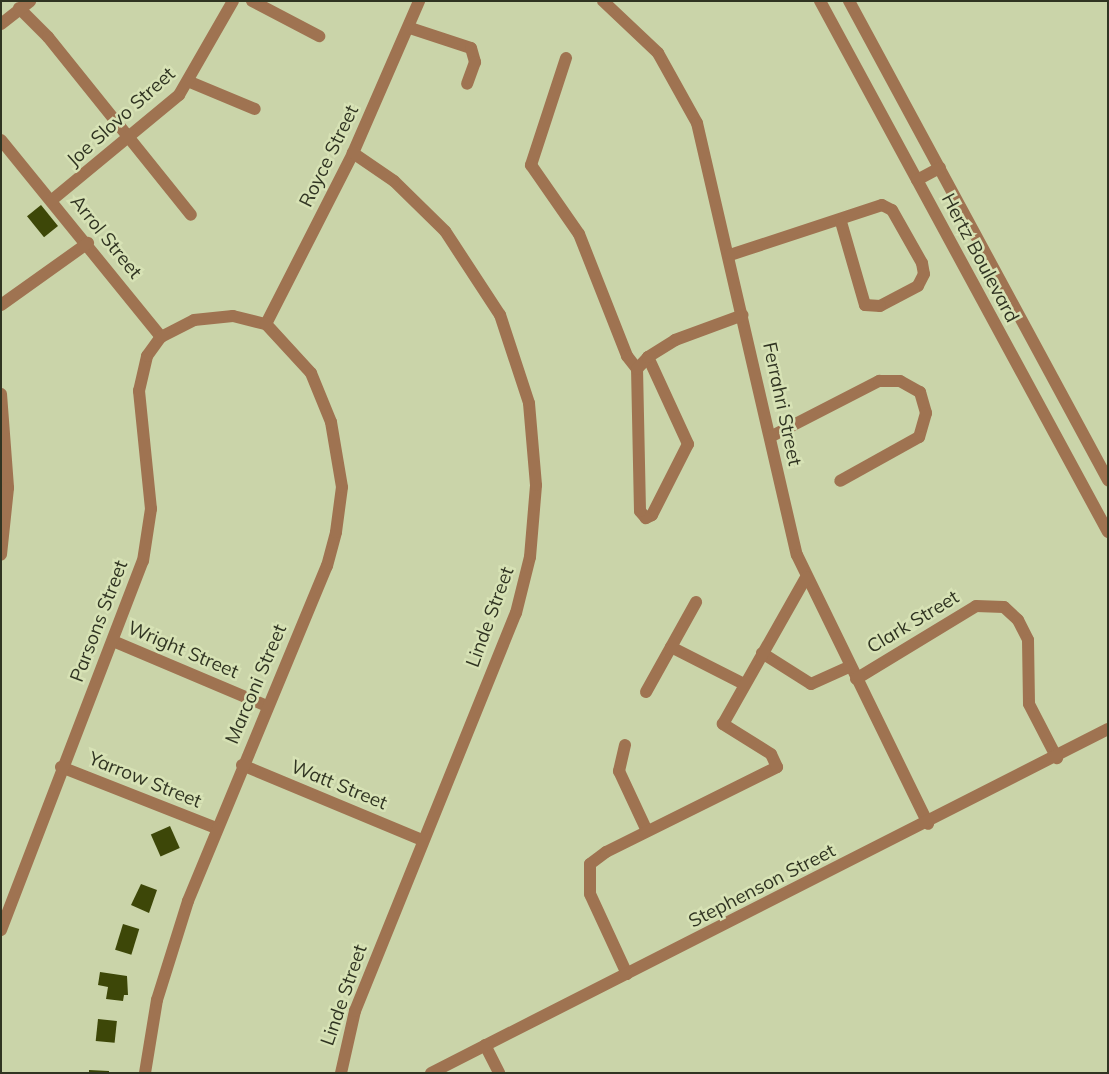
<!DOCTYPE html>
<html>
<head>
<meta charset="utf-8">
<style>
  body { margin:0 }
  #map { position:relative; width:1109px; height:1074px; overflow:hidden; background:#cad4a9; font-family:Mulish,sans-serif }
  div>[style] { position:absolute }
  .building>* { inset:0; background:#3d4708; transform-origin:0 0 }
  .minor>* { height:12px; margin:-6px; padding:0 6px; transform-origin:6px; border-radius:6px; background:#9f7351 }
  span { translate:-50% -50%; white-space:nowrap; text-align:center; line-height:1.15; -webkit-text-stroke:5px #d7e2b5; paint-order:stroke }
  .street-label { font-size:19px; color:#303422 }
  .frame { position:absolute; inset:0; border:2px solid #303422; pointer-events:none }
</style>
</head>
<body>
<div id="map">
  <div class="building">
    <i style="left:41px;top:205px;width:27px;height:18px;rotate:51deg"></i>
    <i style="left:170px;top:826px;width:24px;height:21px;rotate:66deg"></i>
    <i style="clip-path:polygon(141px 884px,157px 890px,149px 913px,131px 905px)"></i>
    <i style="left:123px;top:924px;width:17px;height:27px;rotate:17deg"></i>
    <i style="clip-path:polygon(100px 972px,127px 976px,128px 995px,124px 995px,123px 1001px,106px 999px,108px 987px,98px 985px)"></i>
    <i style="left:98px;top:1019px;width:19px;height:22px;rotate:6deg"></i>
    <i style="clip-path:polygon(89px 1070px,109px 1071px,109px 1073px,89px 1073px)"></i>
  </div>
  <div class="minor">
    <i style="left:252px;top:1px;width:76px;rotate:27.6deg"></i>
    <i style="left:603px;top:1px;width:76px;rotate:43.4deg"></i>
    <i style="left:658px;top:53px;width:80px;rotate:60.9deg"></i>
    <i style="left:697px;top:123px;width:443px;rotate:77deg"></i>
    <i style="left:797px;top:555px;width:299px;rotate:64deg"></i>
    <i style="left:820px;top:1px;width:604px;rotate:61.53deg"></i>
    <i style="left:849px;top:1px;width:545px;rotate:61.6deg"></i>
    <i style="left:19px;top:8px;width:41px;rotate:45deg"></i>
    <i style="left:48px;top:37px;width:228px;rotate:51.2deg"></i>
    <i style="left:1px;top:24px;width:37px;rotate:-38deg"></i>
    <i style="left:410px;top:28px;width:64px;rotate:18.2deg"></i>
    <i style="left:471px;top:48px;width:15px;rotate:74deg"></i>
    <i style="left:475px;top:62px;width:23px;rotate:110deg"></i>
    <i style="left:566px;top:58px;width:113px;rotate:108.1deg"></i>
    <i style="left:531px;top:165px;width:84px;rotate:55.2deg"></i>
    <i style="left:579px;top:234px;width:131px;rotate:68.5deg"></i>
    <i style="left:627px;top:356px;width:16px;rotate:52deg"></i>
    <i style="left:190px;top:82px;width:70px;rotate:22.6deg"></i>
    <i style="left:1px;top:140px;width:254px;rotate:50.9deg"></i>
    <i style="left:917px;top:180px;width:26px;rotate:-28deg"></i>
    <i style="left:52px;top:200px;width:165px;rotate:-39.6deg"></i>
    <i style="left:179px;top:95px;width:108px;rotate:-60.1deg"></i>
    <i style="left:730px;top:255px;width:160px;rotate:-18.2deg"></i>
    <i style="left:882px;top:205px;width:11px;rotate:27deg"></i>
    <i style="left:892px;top:210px;width:61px;rotate:60.5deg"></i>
    <i style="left:922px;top:263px;width:11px;rotate:80deg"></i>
    <i style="left:924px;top:274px;width:13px;rotate:117deg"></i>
    <i style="left:918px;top:286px;width:43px;rotate:152.2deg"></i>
    <i style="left:880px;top:306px;width:15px;rotate:-176deg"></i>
    <i style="left:865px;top:305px;width:86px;rotate:-106.1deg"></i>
    <i style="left:1px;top:305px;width:107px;rotate:-35.5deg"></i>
    <i style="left:266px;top:324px;width:192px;rotate:-63deg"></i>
    <i style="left:353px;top:153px;width:166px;rotate:-66.5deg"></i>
    <i style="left:648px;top:357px;width:96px;rotate:65.3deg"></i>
    <i style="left:688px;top:444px;width:80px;rotate:116.9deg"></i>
    <i style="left:652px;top:515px;width:7px;rotate:153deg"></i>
    <i style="left:646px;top:518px;width:9px;rotate:-131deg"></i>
    <i style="left:640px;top:511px;width:142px;rotate:-91.2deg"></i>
    <i style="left:637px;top:369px;width:16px;rotate:-47deg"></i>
    <i style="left:648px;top:357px;width:32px;rotate:-32deg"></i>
    <i style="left:675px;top:340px;width:72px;rotate:-20.2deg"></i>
    <i style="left:1px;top:394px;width:94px;rotate:85.7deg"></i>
    <i style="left:8px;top:488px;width:67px;rotate:96deg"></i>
    <i style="left:770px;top:437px;width:123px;rotate:-27.2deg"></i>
    <i style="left:879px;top:381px;width:21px"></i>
    <i style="left:900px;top:381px;width:23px;rotate:29deg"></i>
    <i style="left:920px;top:392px;width:22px;rotate:74deg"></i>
    <i style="left:926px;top:413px;width:25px;rotate:106deg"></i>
    <i style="left:919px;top:437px;width:90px;rotate:150.9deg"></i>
    <i style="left:113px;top:641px;width:167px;rotate:22.9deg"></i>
    <i style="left:671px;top:647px;width:82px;rotate:26.9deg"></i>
    <i style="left:762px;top:653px;width:58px;rotate:32.3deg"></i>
    <i style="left:811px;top:684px;width:42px;rotate:-24.1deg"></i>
    <i style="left:856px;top:679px;width:140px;rotate:-31.3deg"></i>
    <i style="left:976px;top:606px;width:28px;rotate:2deg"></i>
    <i style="left:1004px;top:607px;width:19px;rotate:43deg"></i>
    <i style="left:1018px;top:620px;width:22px;rotate:63deg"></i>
    <i style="left:1028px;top:640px;width:64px;rotate:89.1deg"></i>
    <i style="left:1029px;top:704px;width:61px;rotate:62.6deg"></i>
    <i style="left:646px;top:692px;width:103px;rotate:-60.9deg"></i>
    <i style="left:625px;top:745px;width:27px;rotate:103deg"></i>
    <i style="left:619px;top:771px;width:66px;rotate:65deg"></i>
    <i style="left:242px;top:765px;width:195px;rotate:22.6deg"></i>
    <i style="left:61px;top:767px;width:167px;rotate:21.5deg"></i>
    <i style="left:1px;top:930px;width:395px;rotate:-69deg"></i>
    <i style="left:143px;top:561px;width:53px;rotate:-81.3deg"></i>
    <i style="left:151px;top:509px;width:119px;rotate:-95.8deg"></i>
    <i style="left:139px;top:391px;width:36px;rotate:-77deg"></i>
    <i style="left:147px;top:356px;width:24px;rotate:-54deg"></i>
    <i style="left:161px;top:337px;width:37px;rotate:-27deg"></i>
    <i style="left:194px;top:320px;width:39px;rotate:-6deg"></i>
    <i style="left:233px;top:316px;width:34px;rotate:14deg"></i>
    <i style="left:627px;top:974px;width:88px;rotate:-114.8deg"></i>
    <i style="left:590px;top:894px;width:30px;rotate:-90deg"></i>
    <i style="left:590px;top:864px;width:20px;rotate:-37deg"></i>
    <i style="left:606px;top:852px;width:191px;rotate:-26.4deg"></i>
    <i style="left:777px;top:767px;width:14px;rotate:-115deg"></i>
    <i style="left:771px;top:754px;width:57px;rotate:-148deg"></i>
    <i style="left:723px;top:724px;width:169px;rotate:-60.5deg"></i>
    <i style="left:485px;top:1045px;width:31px;rotate:63deg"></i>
    <i style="left:145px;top:1073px;width:74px;rotate:-80.7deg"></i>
    <i style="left:157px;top:1000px;width:104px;rotate:-72.6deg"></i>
    <i style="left:188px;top:901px;width:363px;rotate:-67.5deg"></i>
    <i style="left:327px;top:566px;width:35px;rotate:-75deg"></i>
    <i style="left:336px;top:532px;width:45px;rotate:-82.4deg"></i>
    <i style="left:342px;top:487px;width:66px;rotate:-99.6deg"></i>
    <i style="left:331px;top:422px;width:53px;rotate:-112.2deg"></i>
    <i style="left:311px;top:373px;width:67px;rotate:-132.6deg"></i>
    <i style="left:341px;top:1073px;width:64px;rotate:-77.3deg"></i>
    <i style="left:355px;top:1011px;width:429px;rotate:-68deg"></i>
    <i style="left:516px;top:613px;width:58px;rotate:-76deg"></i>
    <i style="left:530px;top:557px;width:72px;rotate:-85.2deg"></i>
    <i style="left:536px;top:485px;width:82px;rotate:-94.9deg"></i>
    <i style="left:529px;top:403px;width:93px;rotate:-108.2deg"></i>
    <i style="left:500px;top:315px;width:100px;rotate:-123.2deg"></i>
    <i style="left:445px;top:231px;width:71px;rotate:-135.6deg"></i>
    <i style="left:394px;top:181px;width:50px;rotate:-145.7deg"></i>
    <i style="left:431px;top:1073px;width:759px;rotate:-26.94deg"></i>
  </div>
  <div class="street-label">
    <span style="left:121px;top:117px;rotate:-42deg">Joe Slovo Street</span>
    <span style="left:329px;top:156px;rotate:-64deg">Royce Street</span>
    <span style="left:106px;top:237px;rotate:51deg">Arrol Street</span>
    <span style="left:980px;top:258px;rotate:62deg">Hertz Boulevard</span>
    <span style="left:782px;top:404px;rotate:78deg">Ferrahri Street</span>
    <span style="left:490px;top:617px;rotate:-70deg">Linde Street</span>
    <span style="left:99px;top:621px;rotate:-69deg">Parsons Street</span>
    <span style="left:913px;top:622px;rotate:-31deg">Clark Street</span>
    <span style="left:183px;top:650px;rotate:23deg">Wright Street</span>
    <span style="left:256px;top:684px;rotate:-67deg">Marconi Street</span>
    <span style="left:145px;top:780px;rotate:22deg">Yarrow Street</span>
    <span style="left:339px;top:785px;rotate:22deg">Watt Street</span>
    <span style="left:762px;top:886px;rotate:-27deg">Stephenson Street</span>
    <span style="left:344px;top:995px;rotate:-71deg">Linde Street</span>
  </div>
  <div class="frame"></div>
</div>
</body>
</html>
